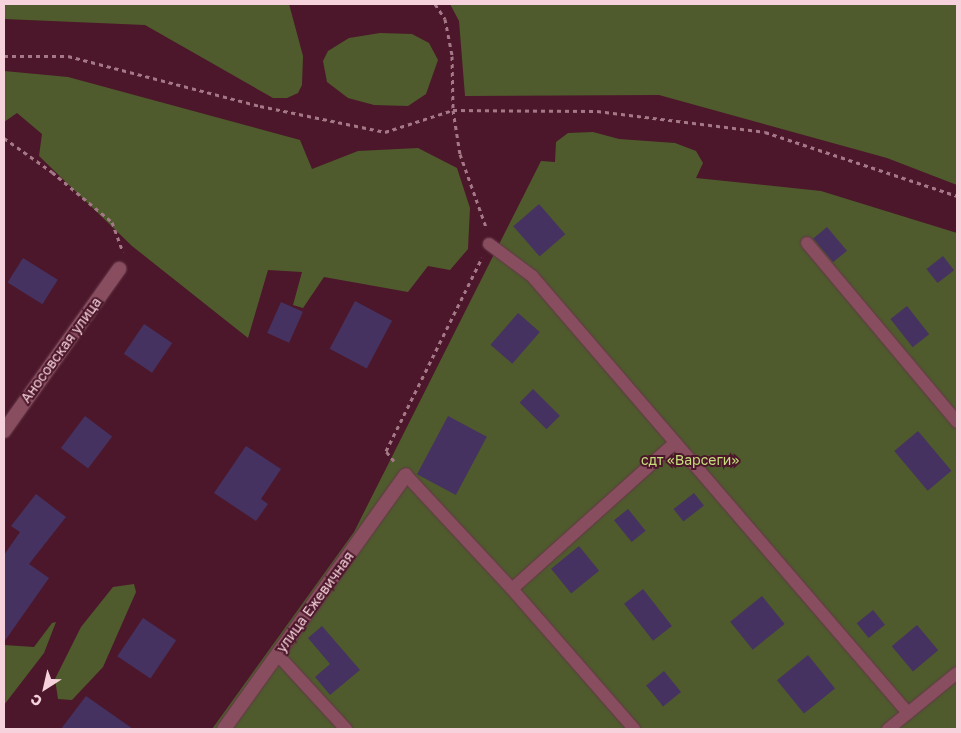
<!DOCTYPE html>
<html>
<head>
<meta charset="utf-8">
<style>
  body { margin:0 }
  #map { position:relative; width:961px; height:733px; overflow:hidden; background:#4c172a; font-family:"Golos Text",sans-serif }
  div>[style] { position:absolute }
  .green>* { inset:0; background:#4f5b2d }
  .building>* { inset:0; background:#453261; transform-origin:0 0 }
  .path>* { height:3px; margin-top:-1.5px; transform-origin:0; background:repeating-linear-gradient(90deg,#a47886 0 4px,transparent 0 8px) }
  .roads { filter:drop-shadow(0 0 1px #633747) drop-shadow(0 0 1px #633747) }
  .service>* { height:12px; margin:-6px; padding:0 6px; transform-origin:6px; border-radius:6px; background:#884d5f }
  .minor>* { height:14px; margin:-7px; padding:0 7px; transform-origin:7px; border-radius:7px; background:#884d5f }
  span { translate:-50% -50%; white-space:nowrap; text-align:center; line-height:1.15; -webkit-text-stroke:4px #4c172a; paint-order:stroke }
  .street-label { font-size:14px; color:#f6d3dc }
  .park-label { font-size:14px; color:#c6df7c }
  .frame { position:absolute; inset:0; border:5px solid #f6d3dc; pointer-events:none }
  .north { position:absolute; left:20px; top:663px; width:50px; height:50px; -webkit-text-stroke:4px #4c172a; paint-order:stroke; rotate:215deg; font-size:14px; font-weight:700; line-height:20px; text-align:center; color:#f6d3dc }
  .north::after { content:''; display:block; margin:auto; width:18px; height:22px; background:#f6d3dc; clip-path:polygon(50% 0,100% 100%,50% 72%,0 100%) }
</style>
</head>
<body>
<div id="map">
  <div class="green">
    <i style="clip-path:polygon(4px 4px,289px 4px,303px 56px,302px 85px,298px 93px,287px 98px,273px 98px,145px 25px,4px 19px)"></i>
    <i style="clip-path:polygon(450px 4px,957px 4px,957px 185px,887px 158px,659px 95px,465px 96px,459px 21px)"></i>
    <i style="clip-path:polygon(380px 33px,412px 34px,429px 43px,438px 60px,426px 94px,408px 106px,374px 105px,348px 98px,327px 82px,323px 61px,328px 51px,349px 38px)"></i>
    <i style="clip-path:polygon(4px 71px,68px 77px,300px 140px,312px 169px,358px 151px,418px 148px,457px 168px,470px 208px,468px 249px,450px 270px,428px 266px,408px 292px,324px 277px,303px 308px,293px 305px,302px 272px,268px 270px,248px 338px,132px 246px,39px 156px,42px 134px,17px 113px,4px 122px)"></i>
    <i style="clip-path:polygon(593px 132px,619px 139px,675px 143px,696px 151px,703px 163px,696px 178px,821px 191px,957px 233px,957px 729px,212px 729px,354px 532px,541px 161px,555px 162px,556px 142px,568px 133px)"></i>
    <i style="clip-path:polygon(134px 584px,136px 592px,103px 667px,72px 700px,58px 699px,55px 679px,81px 627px,113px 587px)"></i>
    <i style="clip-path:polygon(56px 622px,44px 653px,4px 705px,4px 645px,34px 647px,52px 623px)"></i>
  </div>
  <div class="building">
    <i style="left:539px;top:204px;width:40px;height:34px;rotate:49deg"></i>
    <i style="left:827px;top:227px;width:31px;height:18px;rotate:50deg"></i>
    <i style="left:943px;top:256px;width:18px;height:21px;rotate:52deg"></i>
    <i style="left:23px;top:258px;width:41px;height:29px;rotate:32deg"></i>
    <i style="left:355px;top:301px;width:42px;height:54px;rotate:28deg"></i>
    <i style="left:281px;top:302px;width:24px;height:34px;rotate:24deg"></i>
    <i style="left:907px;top:306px;width:36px;height:21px;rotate:52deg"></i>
    <i style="left:518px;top:313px;width:29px;height:42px;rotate:41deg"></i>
    <i style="left:144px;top:324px;width:34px;height:36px;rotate:34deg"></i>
    <i style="left:533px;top:389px;width:38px;height:19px;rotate:45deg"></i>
    <i style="left:85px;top:416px;width:34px;height:40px;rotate:37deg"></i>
    <i style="left:448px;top:416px;width:44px;height:66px;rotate:28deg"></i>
    <i style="left:918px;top:431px;width:52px;height:31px;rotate:50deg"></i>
    <i style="clip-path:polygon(246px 446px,281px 469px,261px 499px,268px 504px,256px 521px,214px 493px)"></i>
    <i style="left:694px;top:493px;width:16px;height:26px;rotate:52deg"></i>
    <i style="clip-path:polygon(36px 494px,66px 517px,29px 564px,49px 578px,4px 642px,4px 555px,20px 532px,11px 526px)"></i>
    <i style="left:628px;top:509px;width:28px;height:18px;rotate:51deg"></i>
    <i style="left:579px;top:546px;width:32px;height:36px;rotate:51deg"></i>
    <i style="left:643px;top:589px;width:47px;height:24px;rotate:52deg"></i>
    <i style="left:762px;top:596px;width:36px;height:41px;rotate:51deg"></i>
    <i style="left:873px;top:610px;width:19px;height:21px;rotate:51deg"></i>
    <i style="left:143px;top:618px;width:40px;height:46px;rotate:34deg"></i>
    <i style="left:917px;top:625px;width:33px;height:33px;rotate:50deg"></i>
    <i style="clip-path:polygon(322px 626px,360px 670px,330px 695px,315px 677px,330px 664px,308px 638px)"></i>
    <i style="left:808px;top:655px;width:43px;height:40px;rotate:51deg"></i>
    <i style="left:664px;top:671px;width:27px;height:23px;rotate:51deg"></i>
    <i style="clip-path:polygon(86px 696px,133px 729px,61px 729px)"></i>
  </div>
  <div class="path">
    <i style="left:435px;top:4px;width:18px;rotate:56deg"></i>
    <i style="left:445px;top:19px;width:38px;rotate:79deg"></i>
    <i style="left:452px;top:56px;width:54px;rotate:88.9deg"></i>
    <i style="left:453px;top:110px;width:45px;rotate:81deg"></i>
    <i style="left:460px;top:154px;width:77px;rotate:70.4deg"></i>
    <i style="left:4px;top:56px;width:64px"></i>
    <i style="left:68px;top:56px;width:198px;rotate:14.6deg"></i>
    <i style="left:260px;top:106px;width:128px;rotate:11.7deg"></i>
    <i style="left:385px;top:132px;width:71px;rotate:-17.9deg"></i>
    <i style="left:453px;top:110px;width:144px;rotate:0.4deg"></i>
    <i style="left:597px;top:111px;width:169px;rotate:7.1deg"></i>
    <i style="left:765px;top:132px;width:202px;rotate:18.4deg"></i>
    <i style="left:4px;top:138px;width:59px;rotate:35.3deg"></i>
    <i style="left:52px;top:172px;width:78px;rotate:39.8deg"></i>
    <i style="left:112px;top:222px;width:32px;rotate:70deg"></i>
    <i style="left:394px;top:461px;width:13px;rotate:-129deg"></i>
    <i style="left:386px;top:451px;width:216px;rotate:-63.6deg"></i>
  </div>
  <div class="roads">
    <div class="service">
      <i style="left:807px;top:243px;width:234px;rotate:50deg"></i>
      <i style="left:489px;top:244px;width:54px;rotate:36.7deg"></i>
      <i style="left:532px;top:276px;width:576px;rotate:49.29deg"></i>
      <i style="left:908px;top:713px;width:26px;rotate:141deg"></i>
      <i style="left:406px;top:475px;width:156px;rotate:47.1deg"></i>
      <i style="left:512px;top:589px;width:186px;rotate:48.9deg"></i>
      <i style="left:512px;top:589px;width:219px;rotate:-41.9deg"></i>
      <i style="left:277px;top:654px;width:102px;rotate:47.4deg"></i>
      <i style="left:908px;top:713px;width:63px;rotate:-39.2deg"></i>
    </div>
    <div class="minor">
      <i style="left:4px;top:431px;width:199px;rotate:-54.6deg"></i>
      <i style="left:224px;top:729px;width:312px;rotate:-54.4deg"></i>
    </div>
  </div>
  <div class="street-label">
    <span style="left:61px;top:350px;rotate:-54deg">Аносовская улица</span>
    <span style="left:315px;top:602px;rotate:-54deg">улица Ежевичная</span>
  </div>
  <div class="park-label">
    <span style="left:690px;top:460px">сдт «Варсеги»</span>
  </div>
  <div class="frame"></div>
  <div class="north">С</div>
</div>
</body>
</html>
